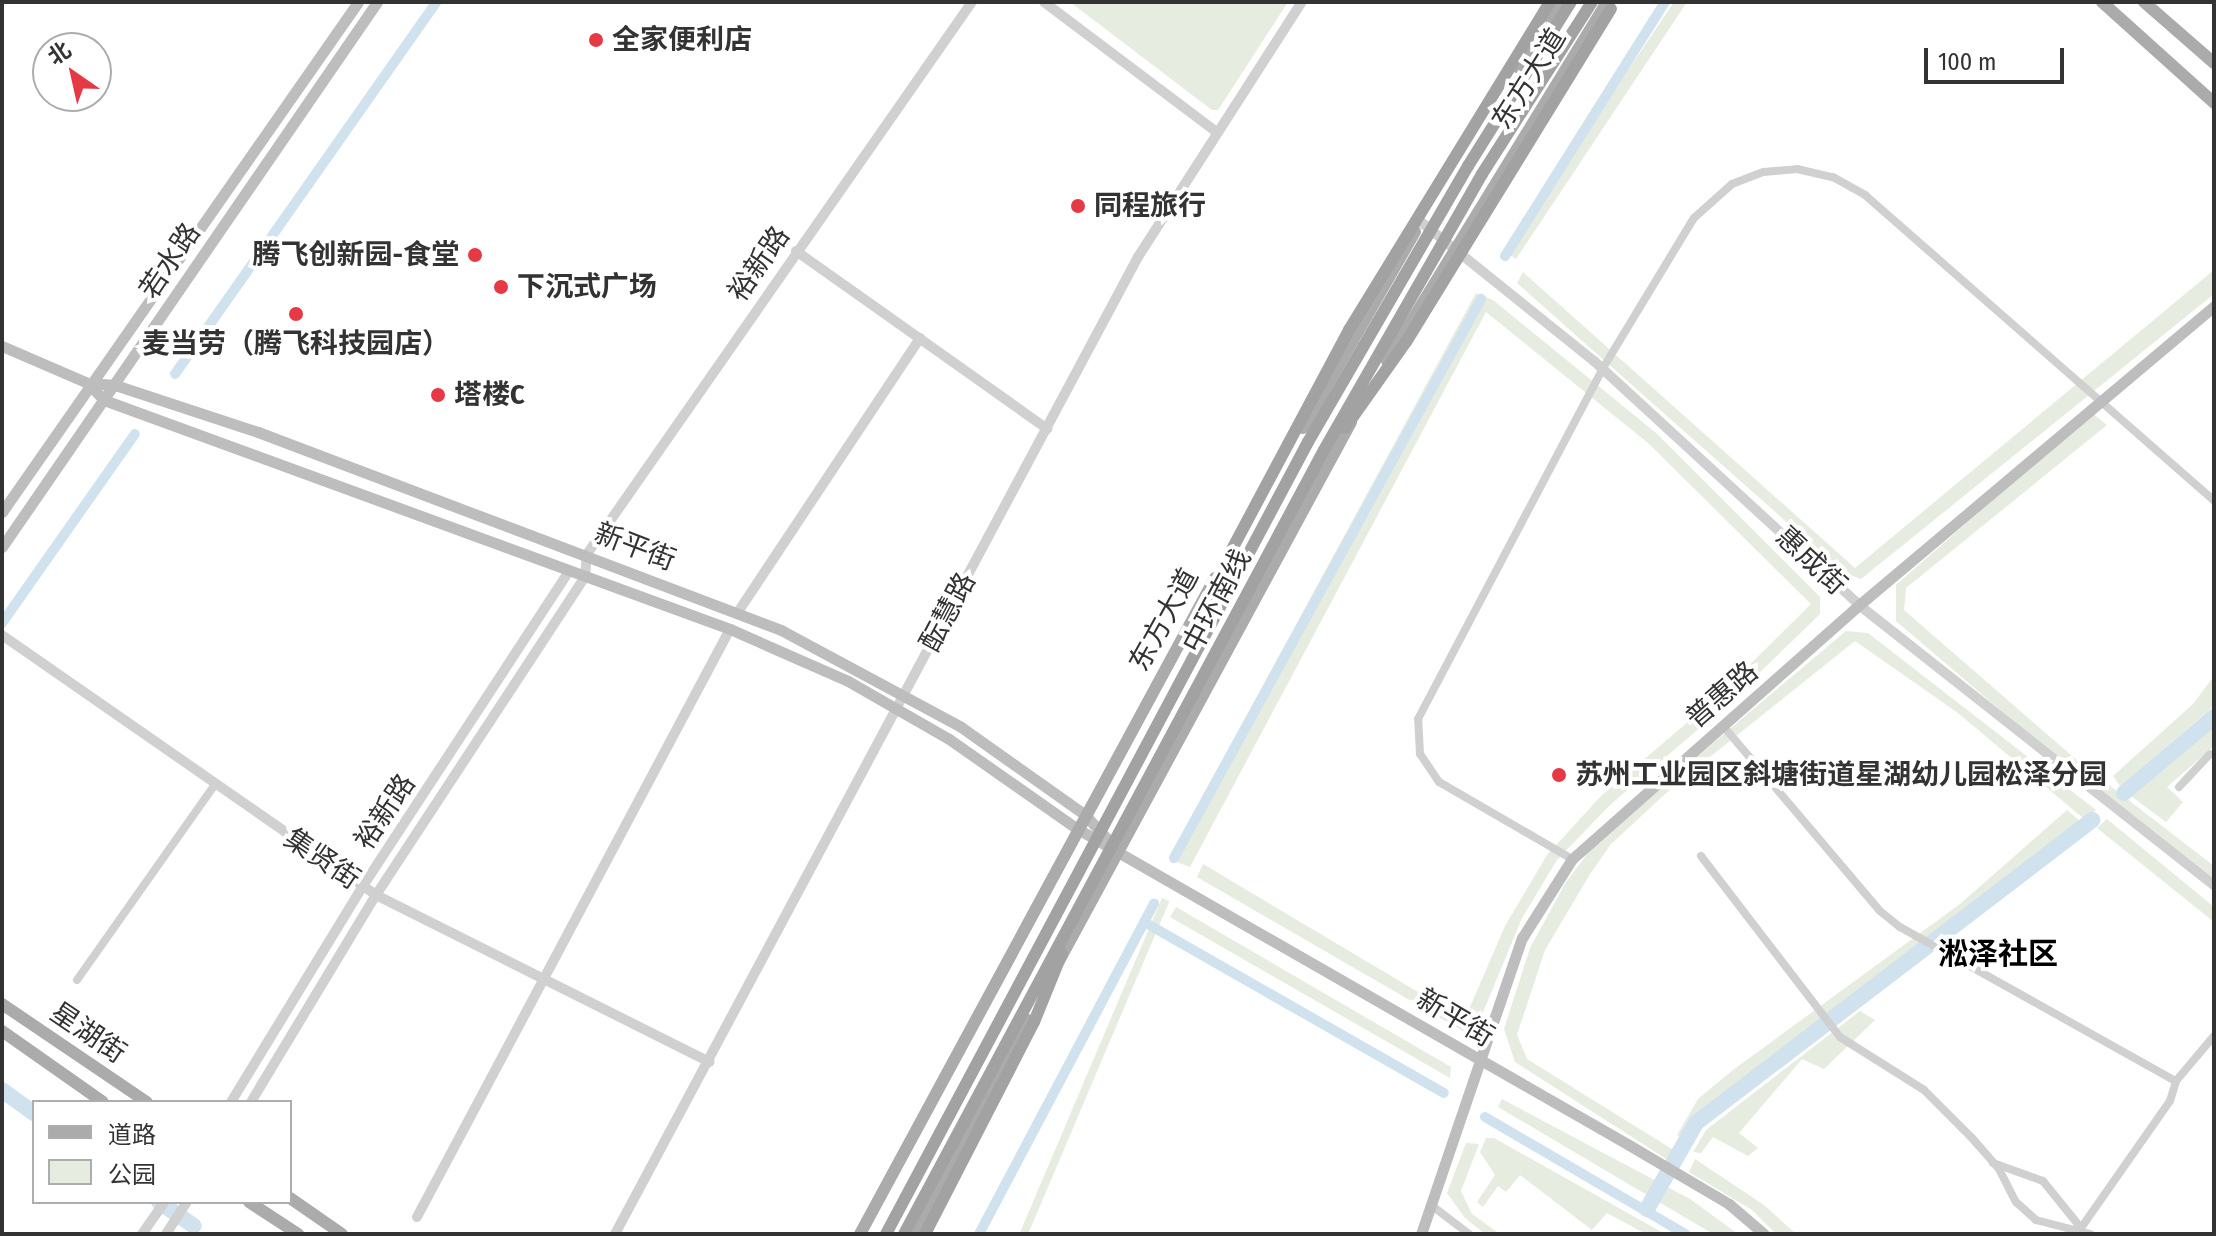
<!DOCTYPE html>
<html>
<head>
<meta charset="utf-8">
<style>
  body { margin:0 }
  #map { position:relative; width:2216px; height:1236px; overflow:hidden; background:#fff; font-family:"Fira Sans Condensed","Noto Sans SC",sans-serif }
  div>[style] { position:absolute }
  .green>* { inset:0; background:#e6ecdf; transform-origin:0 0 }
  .canal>* { height:10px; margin:-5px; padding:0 5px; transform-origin:5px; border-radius:5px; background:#cfe2ee }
  .river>* { height:16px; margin:-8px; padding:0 8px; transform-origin:8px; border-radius:8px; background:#cfe2ee }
  .minor>* { height:8px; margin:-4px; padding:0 4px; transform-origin:4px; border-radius:4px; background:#d0d0d0 }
  .tertiary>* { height:10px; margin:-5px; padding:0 5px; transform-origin:5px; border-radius:5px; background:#d0d0d0 }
  .secondary>* { height:11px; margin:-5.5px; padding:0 5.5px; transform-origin:5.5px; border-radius:5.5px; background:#bdbdbd }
  .primary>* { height:12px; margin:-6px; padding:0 6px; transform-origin:6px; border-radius:6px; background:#ababab }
  .trunk-bridge>* { height:12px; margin:-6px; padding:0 6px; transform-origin:6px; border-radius:6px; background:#a2a2a2 }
  .dots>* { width:22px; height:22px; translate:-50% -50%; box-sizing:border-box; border:4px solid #fff; border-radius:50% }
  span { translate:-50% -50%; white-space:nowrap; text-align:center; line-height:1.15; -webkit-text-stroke:8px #fff; paint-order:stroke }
  .poi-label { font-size:28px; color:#333; font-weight:700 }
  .left { translate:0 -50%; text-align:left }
  .right { translate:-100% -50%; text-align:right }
  .street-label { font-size:28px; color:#333 }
  .neighbourhood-label { font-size:30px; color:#000; font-weight:700 }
  .frame { position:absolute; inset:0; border:4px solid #333; pointer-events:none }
  .legend { position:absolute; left:32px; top:1100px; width:260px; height:104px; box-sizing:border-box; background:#fff; border:2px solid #adadad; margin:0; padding:10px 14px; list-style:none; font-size:24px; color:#333 }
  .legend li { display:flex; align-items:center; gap:16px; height:40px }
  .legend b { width:40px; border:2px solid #adadad }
  .north { position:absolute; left:32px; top:32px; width:80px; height:80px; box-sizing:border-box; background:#fff; border:2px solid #adadad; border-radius:50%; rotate:326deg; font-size:22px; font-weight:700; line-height:32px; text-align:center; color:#333 }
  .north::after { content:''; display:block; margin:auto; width:28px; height:36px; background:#e63946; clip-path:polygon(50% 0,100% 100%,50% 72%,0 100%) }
  .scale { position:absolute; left:1924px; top:48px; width:140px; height:36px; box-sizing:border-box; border:4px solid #333; border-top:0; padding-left:10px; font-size:24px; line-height:28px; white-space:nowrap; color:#333; -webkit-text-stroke:6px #fff; paint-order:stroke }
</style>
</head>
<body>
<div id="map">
  <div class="green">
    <i style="clip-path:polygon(1070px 2px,1288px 2px,1218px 110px,1212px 110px)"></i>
    <i style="clip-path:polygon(1674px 2px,1687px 2px,1516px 259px,1505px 252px)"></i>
    <i style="clip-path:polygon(2214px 270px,2214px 294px,1861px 579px,1843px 572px,1517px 283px,1523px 272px,1855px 568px)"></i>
    <i style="clip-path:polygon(1476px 293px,1493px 300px,1656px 433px,1820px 597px,1820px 614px,1724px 707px,1610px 805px,1557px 860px,1522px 918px,1481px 1017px,1463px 1031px,1197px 877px,1203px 864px,1455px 1014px,1470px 1007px,1505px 926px,1547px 855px,1601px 796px,1715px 699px,1811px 604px,1648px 443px,1486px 312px,1190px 867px,1174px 861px,1191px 818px)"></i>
    <i style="clip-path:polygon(2092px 413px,2107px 425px,1906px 588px,1904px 610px,2079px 762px,2214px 866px,2214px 880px,2059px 760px,1896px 621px,1896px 585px)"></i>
    <i style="clip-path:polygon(1846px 631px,1868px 633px,2096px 810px,2084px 819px,1958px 713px,1855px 641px,1676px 784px,1611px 844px,1590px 874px,1545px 950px,1517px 1035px,1527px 1059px,1680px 1154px,1674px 1164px,1515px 1062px,1504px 1029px,1530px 948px,1566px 882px,1598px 840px)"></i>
    <i style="clip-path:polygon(2214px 676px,2214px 706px,2120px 786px,2113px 776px,2193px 704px)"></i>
    <i style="clip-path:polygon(2214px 723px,2214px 746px,2167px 787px,2183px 802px,2166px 822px,2131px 796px)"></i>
    <i style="clip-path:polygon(2067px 810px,2081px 822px,1704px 1116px,1688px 1140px,1677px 1135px,1698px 1099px,1733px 1070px,1960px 904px)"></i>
    <i style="clip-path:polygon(2107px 819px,2214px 907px,2214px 922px,2097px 828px)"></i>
    <i style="left:1162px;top:898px;width:8px;height:380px;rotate:23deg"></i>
    <i style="clip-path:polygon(1176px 907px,1451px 1067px,1450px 1078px,1170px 917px)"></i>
    <i style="clip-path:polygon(1860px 1011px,1875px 1020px,1824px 1069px,1802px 1059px,1739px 1133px,1758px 1148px,1748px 1156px,1713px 1137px,1701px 1153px,1693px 1152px,1706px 1130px)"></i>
    <i style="clip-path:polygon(1502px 1099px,1690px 1199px,1738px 1234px,1713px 1234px,1498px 1107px)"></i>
    <i style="clip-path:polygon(1486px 1138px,1494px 1138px,1665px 1234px,1646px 1234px,1607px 1213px,1592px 1230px,1520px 1175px,1506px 1192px,1498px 1186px,1483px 1207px,1477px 1202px,1495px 1175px,1480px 1152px)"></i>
    <i style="clip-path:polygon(1466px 1143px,1479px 1144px,1461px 1191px,1472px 1214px,1500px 1234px,1485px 1234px,1465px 1218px,1447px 1193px)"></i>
    <i style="clip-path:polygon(1695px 1159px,1764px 1205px,1796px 1234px,1776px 1234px,1752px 1210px,1689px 1172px)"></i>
  </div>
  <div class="canal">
    <i style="left:1505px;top:256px;width:300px;rotate:-57.8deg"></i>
    <i style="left:175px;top:374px;width:454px;rotate:-54.9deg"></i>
    <i style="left:2px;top:623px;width:231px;rotate:-54.9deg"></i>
    <i style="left:1174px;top:858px;width:638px;rotate:-61.22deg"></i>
    <i style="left:1144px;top:922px;width:345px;rotate:29.7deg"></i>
    <i style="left:1485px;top:1117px;width:232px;rotate:30.3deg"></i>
    <i style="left:979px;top:1234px;width:374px;rotate:-62.1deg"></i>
  </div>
  <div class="river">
    <i style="left:2124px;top:793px;width:118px;rotate:-40.2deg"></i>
    <i style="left:2px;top:1090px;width:39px;rotate:36deg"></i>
    <i style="left:159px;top:1202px;width:42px;rotate:34.4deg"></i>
    <i style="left:1647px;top:1209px;width:99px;rotate:-60.3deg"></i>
    <i style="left:1696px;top:1123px;width:499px;rotate:-37.4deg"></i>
  </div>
  <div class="minor">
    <i style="left:1724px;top:727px;width:241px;rotate:49.7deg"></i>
    <i style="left:1880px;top:911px;width:26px;rotate:39deg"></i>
    <i style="left:1900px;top:927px;width:316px;rotate:29.2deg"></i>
    <i style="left:2176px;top:1081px;width:59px;rotate:-49.8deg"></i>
    <i style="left:2179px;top:787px;width:45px;rotate:-46.8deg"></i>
    <i style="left:1701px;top:856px;width:228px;rotate:52.5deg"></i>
    <i style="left:1840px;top:1037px;width:99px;rotate:32.2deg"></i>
    <i style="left:1924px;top:1090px;width:68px;rotate:45deg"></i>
    <i style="left:1972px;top:1138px;width:41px;rotate:48.9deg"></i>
    <i style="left:1999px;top:1169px;width:37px;rotate:63deg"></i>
    <i style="left:2016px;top:1202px;width:27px;rotate:42deg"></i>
    <i style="left:2036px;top:1220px;width:56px;rotate:14.5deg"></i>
    <i style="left:1572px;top:859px;width:154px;rotate:-149.9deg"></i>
    <i style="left:1439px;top:782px;width:34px;rotate:-124deg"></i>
    <i style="left:1420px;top:754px;width:35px;rotate:-93deg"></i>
    <i style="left:1418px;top:719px;width:397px;rotate:-62.2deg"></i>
    <i style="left:1603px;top:368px;width:175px;rotate:-58.8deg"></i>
    <i style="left:1694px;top:218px;width:51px;rotate:-41.8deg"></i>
    <i style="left:1732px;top:184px;width:34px;rotate:-21deg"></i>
    <i style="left:1764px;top:172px;width:33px;rotate:-5deg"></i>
    <i style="left:1797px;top:169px;width:37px;rotate:13deg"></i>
    <i style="left:1833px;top:177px;width:37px;rotate:29deg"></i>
    <i style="left:1865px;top:195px;width:464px;rotate:41.2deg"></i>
    <i style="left:77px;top:980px;width:237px;rotate:-54.8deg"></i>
    <i style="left:1993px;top:1163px;width:53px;rotate:19.8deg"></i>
    <i style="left:2043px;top:1181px;width:60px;rotate:51deg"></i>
    <i style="left:2081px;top:1228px;width:155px;rotate:-55deg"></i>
    <i style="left:2170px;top:1101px;width:21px;rotate:-73deg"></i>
    <i style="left:1431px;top:1205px;width:48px;rotate:37.3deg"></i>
  </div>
  <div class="tertiary">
    <i style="left:1044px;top:2px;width:214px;rotate:37deg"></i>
    <i style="left:1421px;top:222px;width:222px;rotate:38.8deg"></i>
    <i style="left:1594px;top:361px;width:360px;rotate:42.6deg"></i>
    <i style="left:1859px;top:605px;width:452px;rotate:38.3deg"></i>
    <i style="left:796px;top:251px;width:308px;rotate:35.3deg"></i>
    <i style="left:738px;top:612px;width:329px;rotate:-56.4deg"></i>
    <i style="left:2px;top:635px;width:455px;rotate:34.8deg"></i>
    <i style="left:376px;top:895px;width:373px;rotate:26.6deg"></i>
    <i style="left:231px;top:1102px;width:253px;rotate:-58.6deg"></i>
    <i style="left:363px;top:886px;width:376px;rotate:-56.8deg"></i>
    <i style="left:251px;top:1102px;width:242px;rotate:-58.9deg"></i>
    <i style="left:376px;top:895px;width:381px;rotate:-56.7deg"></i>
    <i style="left:585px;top:577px;width:23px;rotate:-85deg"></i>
    <i style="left:587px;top:554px;width:673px;rotate:-55.11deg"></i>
    <i style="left:417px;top:1217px;width:666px;rotate:-61.97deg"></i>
    <i style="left:142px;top:1234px;width:39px;rotate:-55deg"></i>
    <i style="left:166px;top:1234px;width:38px;rotate:-57deg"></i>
    <i style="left:615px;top:1234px;width:1108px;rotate:-61.84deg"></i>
    <i style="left:1138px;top:257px;width:303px;rotate:-57.3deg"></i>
  </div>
  <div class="secondary">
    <i style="left:2px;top:346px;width:94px;rotate:23.3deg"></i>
    <i style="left:88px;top:383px;width:27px;rotate:4deg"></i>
    <i style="left:115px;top:385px;width:151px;rotate:18.2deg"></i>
    <i style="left:258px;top:432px;width:559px;rotate:20.74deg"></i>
    <i style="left:781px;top:630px;width:204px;rotate:28.3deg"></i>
    <i style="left:961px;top:727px;width:151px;rotate:35.3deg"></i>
    <i style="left:1084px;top:814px;width:33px;rotate:47deg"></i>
    <i style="left:88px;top:383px;width:23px;rotate:47deg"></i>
    <i style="left:104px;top:400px;width:667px;rotate:20.09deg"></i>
    <i style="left:730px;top:629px;width:129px;rotate:23.8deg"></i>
    <i style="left:848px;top:681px;width:116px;rotate:29.9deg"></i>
    <i style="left:949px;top:739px;width:155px;rotate:35deg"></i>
    <i style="left:1076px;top:828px;width:637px;rotate:29.82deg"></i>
    <i style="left:1629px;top:1145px;width:116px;rotate:30.5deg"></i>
    <i style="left:1729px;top:1204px;width:46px;rotate:40.6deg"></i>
    <i style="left:2px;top:512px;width:622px;rotate:-55.08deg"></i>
    <i style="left:2px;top:547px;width:662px;rotate:-55.47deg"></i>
    <i style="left:1421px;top:1234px;width:313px;rotate:-71.2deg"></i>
    <i style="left:1522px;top:938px;width:93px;rotate:-57.7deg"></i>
    <i style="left:1572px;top:859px;width:383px;rotate:-41.5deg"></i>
    <i style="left:1859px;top:605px;width:464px;rotate:-40.1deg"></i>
  </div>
  <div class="primary">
    <i style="left:2102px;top:2px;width:151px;rotate:42deg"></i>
    <i style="left:2144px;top:2px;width:93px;rotate:41.1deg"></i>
    <i style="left:1517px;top:67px;width:77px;rotate:-57.1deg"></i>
    <i style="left:1387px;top:361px;width:421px;rotate:-58.5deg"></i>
    <i style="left:1303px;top:428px;width:226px;rotate:-60.3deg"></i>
    <i style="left:1059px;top:961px;width:613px;rotate:-61.55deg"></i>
    <i style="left:2px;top:1004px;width:175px;rotate:34.1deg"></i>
    <i style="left:2px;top:1031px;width:123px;rotate:35.1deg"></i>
    <i style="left:290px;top:1198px;width:63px;rotate:34.7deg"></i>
    <i style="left:249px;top:1202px;width:59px;rotate:33.1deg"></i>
    <i style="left:860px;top:1234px;width:746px;rotate:-61.58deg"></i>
    <i style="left:917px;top:1234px;width:241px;rotate:-62.6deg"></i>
  </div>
  <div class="trunk-bridge">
    <i style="left:1345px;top:428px;width:105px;rotate:-54.7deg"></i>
    <i style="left:1406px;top:342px;width:391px;rotate:-58.4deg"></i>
    <i style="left:1201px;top:623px;width:76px;rotate:-67.5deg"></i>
    <i style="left:1230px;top:553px;width:253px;rotate:-61.9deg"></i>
    <i style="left:1349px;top:330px;width:385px;rotate:-58.5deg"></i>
    <i style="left:886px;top:1234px;width:897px;rotate:-61.95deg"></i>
    <i style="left:1308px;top:442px;width:319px;rotate:-59.9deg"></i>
    <i style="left:1468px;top:166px;width:194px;rotate:-57.9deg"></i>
    <i style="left:904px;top:1234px;width:889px;rotate:-61.82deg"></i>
    <i style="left:1324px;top:450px;width:318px;rotate:-60.2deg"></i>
    <i style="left:1482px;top:174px;width:204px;rotate:-57.4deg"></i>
    <i style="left:925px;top:1234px;width:238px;rotate:-62.8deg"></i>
    <i style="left:1034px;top:1022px;width:74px;rotate:-67.9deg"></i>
  </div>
  <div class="dots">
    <i style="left:596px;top:40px;background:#e63946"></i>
    <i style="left:1078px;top:206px;background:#e63946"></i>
    <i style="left:475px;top:255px;background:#e63946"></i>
    <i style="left:501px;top:287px;background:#e63946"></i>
    <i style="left:296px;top:314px;background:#e63946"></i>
    <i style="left:438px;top:395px;background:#e63946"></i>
    <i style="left:1559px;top:775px;background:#e63946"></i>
  </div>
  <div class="poi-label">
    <span class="left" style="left:612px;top:40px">全家便利店</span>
    <span class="left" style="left:1094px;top:206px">同程旅行</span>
    <span class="right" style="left:459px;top:255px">腾飞创新园-食堂</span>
    <span class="left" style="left:517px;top:287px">下沉式广场</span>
    <span style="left:296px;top:344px">麦当劳（腾飞科技园店）</span>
    <span class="left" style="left:454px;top:395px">塔楼C</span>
    <span class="left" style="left:1575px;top:775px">苏州工业园区斜塘街道星湖幼儿园松泽分园</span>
  </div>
  <div class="street-label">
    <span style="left:1529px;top:79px;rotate:-58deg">东方大道</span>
    <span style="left:170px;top:261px;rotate:-56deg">若水路</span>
    <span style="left:759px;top:264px;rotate:-55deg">裕新路</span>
    <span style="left:635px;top:547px;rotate:21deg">新平街</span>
    <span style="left:1811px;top:561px;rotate:43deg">惠成街</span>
    <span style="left:1217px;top:601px;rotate:-62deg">中环南线</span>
    <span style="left:948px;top:612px;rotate:-62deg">酝慧路</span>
    <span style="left:1164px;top:620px;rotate:-61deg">东方大道</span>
    <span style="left:1722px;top:695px;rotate:-41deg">普惠路</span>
    <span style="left:385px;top:812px;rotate:-56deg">裕新路</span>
    <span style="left:322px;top:859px;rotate:34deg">集贤街</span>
    <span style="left:1455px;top:1018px;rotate:31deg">新平街</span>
    <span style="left:88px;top:1033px;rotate:34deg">星湖街</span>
  </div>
  <div class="neighbourhood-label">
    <span style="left:1998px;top:954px">淞泽社区</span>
  </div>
  <div class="frame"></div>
  <ul class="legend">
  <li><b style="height:10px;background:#ababab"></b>道路</li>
  <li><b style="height:22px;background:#e6ecdf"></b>公园</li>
  </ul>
  <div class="north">北</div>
  <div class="scale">100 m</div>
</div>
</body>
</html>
